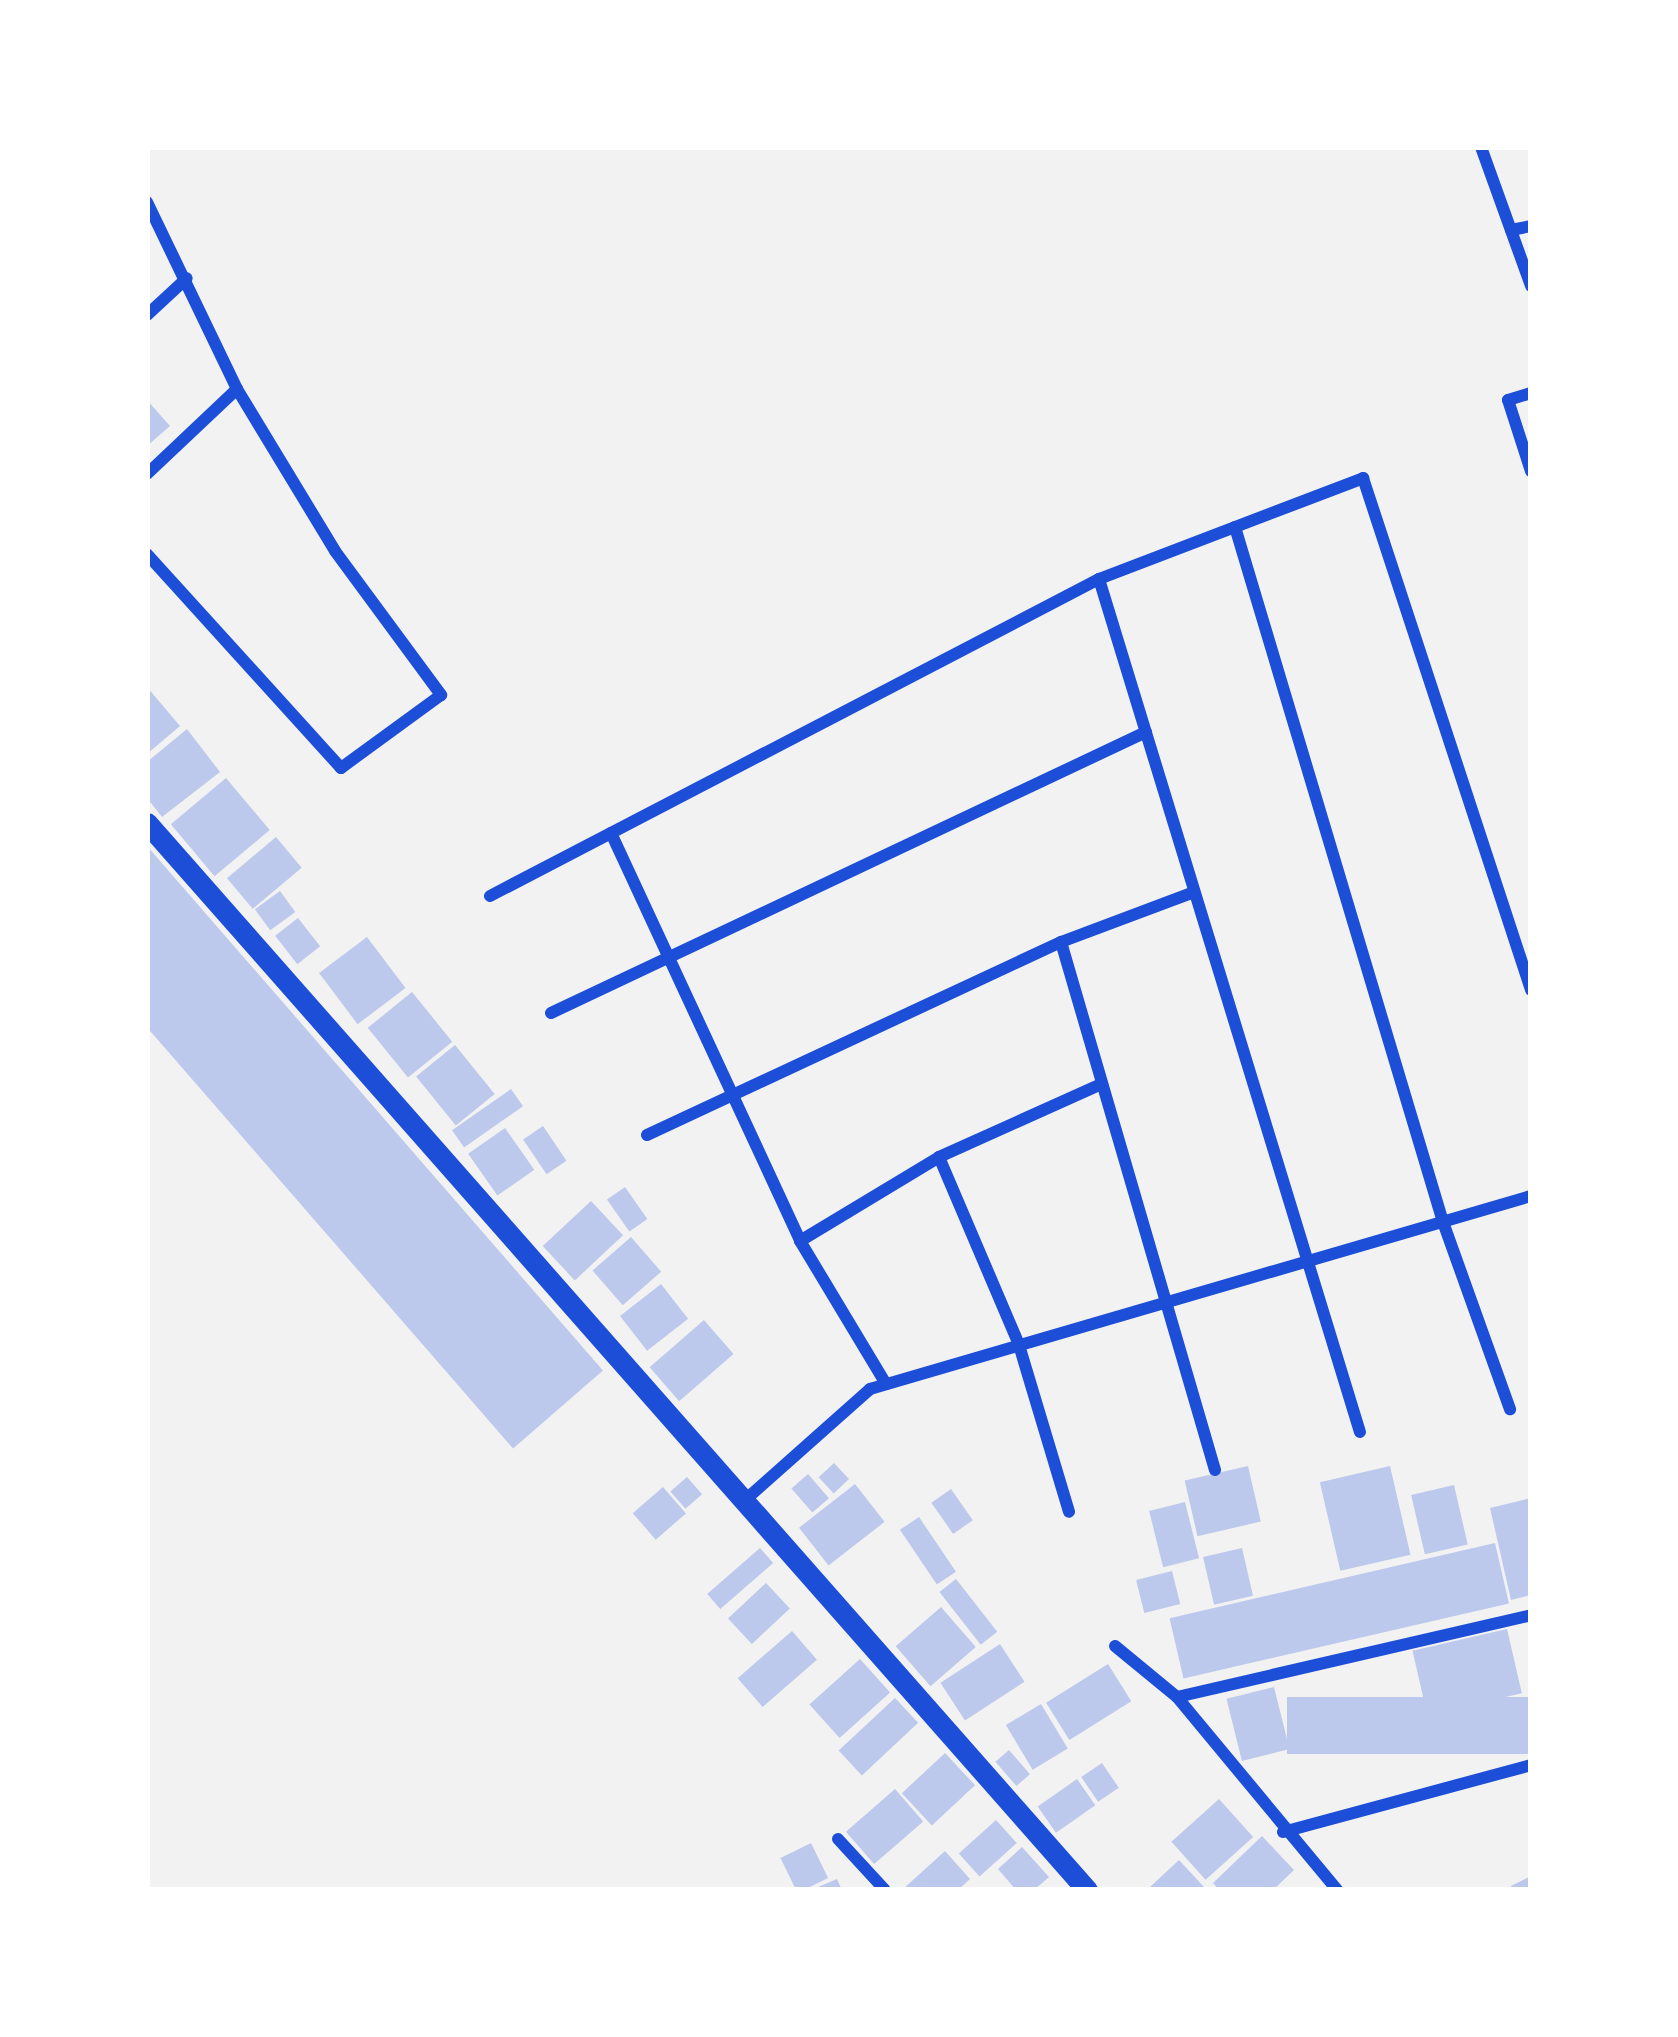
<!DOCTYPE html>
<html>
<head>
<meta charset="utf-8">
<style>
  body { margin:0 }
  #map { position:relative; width:1678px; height:2037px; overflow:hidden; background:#f2f2f2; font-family:"Titillium Web",sans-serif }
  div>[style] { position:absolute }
  .building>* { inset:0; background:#bdc9ec; transform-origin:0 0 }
  .minor>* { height:12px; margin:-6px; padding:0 6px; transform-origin:6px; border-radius:6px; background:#1d4ed8 }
  .tertiary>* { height:21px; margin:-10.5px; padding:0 10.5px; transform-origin:10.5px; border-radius:10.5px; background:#1d4ed8 }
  span { translate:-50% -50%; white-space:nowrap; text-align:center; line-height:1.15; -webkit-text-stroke:9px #fff; paint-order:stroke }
  .frame { position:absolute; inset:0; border:150px solid #fff; pointer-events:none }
</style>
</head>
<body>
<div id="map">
  <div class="building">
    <i style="clip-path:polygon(147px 400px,170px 426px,147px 446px)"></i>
    <i style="clip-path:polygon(147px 687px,180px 726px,147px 754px)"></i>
    <i style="clip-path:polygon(187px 729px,220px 772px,162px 817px,147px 798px,147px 762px)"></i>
    <i style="left:226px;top:778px;width:68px;height:72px;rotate:50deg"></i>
    <i style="left:276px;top:837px;width:40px;height:64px;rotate:50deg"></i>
    <i style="left:147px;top:846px;width:695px;height:119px;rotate:49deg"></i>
    <i style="left:280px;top:891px;width:26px;height:31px;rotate:54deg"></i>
    <i style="left:298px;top:918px;width:36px;height:29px;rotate:52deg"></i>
    <i style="left:367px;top:937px;width:64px;height:60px;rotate:53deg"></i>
    <i style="left:412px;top:992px;width:64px;height:57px;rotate:51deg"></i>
    <i style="left:455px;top:1045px;width:63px;height:50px;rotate:51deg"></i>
    <i style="left:511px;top:1089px;width:21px;height:72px;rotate:55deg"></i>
    <i style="left:543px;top:1126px;width:42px;height:24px;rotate:56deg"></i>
    <i style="left:505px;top:1128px;width:51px;height:45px;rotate:55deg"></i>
    <i style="left:625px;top:1187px;width:39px;height:22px;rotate:55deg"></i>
    <i style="left:591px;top:1201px;width:47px;height:66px;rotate:47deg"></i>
    <i style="left:631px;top:1237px;width:46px;height:51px;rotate:49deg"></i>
    <i style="left:661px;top:1284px;width:44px;height:52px;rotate:52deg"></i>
    <i style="left:704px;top:1320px;width:45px;height:72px;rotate:49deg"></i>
    <i style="left:834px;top:1463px;width:22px;height:21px;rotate:47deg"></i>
    <i style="left:1248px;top:1466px;width:57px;height:65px;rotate:77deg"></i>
    <i style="left:1390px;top:1466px;width:91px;height:72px;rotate:77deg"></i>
    <i style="left:808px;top:1474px;width:32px;height:22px;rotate:49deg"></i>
    <i style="left:687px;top:1477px;width:23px;height:22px;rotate:49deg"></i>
    <i style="left:855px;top:1484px;width:48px;height:71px;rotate:52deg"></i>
    <i style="left:1454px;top:1485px;width:61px;height:44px;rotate:77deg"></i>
    <i style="left:663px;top:1487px;width:35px;height:40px;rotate:49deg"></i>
    <i style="left:951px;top:1489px;width:38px;height:24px;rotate:55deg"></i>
    <i style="clip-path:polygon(1531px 1498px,1531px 1595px,1511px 1600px,1490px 1508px)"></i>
    <i style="left:1185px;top:1502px;width:58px;height:37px;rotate:76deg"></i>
    <i style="left:919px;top:1517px;width:66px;height:23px;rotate:56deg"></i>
    <i style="left:1495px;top:1543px;width:62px;height:334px;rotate:77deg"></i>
    <i style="left:760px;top:1548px;width:20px;height:70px;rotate:49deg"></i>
    <i style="left:1242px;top:1548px;width:49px;height:40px;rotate:77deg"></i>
    <i style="left:1172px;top:1571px;width:34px;height:37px;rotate:76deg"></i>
    <i style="left:956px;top:1579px;width:67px;height:21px;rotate:52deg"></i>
    <i style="left:766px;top:1583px;width:35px;height:52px;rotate:47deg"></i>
    <i style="left:941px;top:1607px;width:53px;height:60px;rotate:49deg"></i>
    <i style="left:1507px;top:1629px;width:66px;height:97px;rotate:77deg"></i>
    <i style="left:792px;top:1631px;width:38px;height:72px;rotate:49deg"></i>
    <i style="left:1000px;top:1644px;width:45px;height:71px;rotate:57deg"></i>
    <i style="left:860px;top:1659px;width:45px;height:68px;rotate:48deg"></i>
    <i style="left:1108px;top:1664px;width:44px;height:73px;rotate:58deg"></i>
    <i style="left:1274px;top:1687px;width:64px;height:49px;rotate:76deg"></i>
    <i style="left:1531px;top:1697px;width:57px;height:244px;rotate:90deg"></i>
    <i style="left:895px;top:1698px;width:34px;height:77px;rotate:47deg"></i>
    <i style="left:1041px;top:1704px;width:52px;height:41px;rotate:59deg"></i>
    <i style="left:1009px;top:1750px;width:32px;height:18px;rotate:49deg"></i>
    <i style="left:945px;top:1753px;width:44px;height:59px;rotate:47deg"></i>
    <i style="left:1102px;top:1763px;width:30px;height:25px;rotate:56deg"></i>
    <i style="left:1077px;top:1779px;width:32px;height:48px;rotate:55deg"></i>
    <i style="left:895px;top:1789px;width:43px;height:65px;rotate:49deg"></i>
    <i style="left:1219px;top:1799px;width:51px;height:64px;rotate:48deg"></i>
    <i style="left:996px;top:1820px;width:31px;height:50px;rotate:48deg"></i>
    <i style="clip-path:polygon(1262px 1836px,1294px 1870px,1273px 1890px,1219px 1890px,1213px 1883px)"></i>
    <i style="left:811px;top:1843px;width:39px;height:34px;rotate:64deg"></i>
    <i style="clip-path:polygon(1022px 1847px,1049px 1877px,1034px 1890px,1016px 1890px,998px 1869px)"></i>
    <i style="clip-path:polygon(945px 1851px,970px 1879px,958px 1890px,902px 1890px)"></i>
    <i style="clip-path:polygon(1179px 1860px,1204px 1887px,1154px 1890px,1150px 1887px)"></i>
    <i style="clip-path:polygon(1531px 1876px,1531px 1890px,1513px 1890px,1511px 1886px)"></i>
    <i style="clip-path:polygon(837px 1879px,842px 1890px,811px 1890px)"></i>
  </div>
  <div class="minor">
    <i style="left:1481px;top:147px;width:148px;rotate:70.2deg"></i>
    <i style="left:147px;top:202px;width:208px;rotate:64.3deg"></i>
    <i style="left:237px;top:389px;width:189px;rotate:58.8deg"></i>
    <i style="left:335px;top:551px;width:179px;rotate:53.6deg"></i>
    <i style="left:441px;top:695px;width:124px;rotate:143.9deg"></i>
    <i style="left:341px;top:768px;width:289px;rotate:-132.2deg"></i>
    <i style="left:1511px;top:230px;width:20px;rotate:-11deg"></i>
    <i style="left:147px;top:315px;width:54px;rotate:-42.8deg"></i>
    <i style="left:1531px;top:393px;width:24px;rotate:163deg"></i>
    <i style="left:1508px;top:400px;width:75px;rotate:72.1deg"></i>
    <i style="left:147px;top:474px;width:124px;rotate:-43.4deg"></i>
    <i style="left:1235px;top:527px;width:725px;rotate:73.34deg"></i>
    <i style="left:1443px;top:1222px;width:199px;rotate:70.3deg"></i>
    <i style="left:1099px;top:579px;width:892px;rotate:72.99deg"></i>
    <i style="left:611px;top:833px;width:450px;rotate:65.1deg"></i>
    <i style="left:490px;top:896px;width:687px;rotate:-27.5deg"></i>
    <i style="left:1099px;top:579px;width:283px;rotate:-20.9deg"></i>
    <i style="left:1363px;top:478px;width:539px;rotate:71.83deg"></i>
    <i style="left:1061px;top:942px;width:142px;rotate:-20.6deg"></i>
    <i style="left:551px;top:1013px;width:658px;rotate:-25.28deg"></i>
    <i style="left:647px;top:1135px;width:457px;rotate:-25deg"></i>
    <i style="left:1061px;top:942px;width:550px;rotate:73.74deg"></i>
    <i style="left:939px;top:1157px;width:175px;rotate:-24.2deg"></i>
    <i style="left:886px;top:1384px;width:167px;rotate:-121deg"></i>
    <i style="left:800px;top:1241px;width:162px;rotate:-31.1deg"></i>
    <i style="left:939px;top:1157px;width:204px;rotate:66.9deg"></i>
    <i style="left:1019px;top:1345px;width:174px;rotate:73.3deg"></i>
    <i style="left:744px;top:1501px;width:169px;rotate:-41.6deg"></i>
    <i style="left:870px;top:1389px;width:689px;rotate:-16.28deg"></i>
    <i style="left:1115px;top:1646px;width:80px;rotate:39.4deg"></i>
    <i style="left:1177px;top:1697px;width:251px;rotate:50.3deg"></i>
    <i style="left:1177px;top:1697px;width:363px;rotate:-13deg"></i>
    <i style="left:1283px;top:1832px;width:257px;rotate:-15.1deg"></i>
    <i style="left:838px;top:1839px;width:69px;rotate:47.3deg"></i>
  </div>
  <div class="tertiary">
    <i style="left:147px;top:823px;width:1422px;rotate:48.62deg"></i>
  </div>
  <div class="frame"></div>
</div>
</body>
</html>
